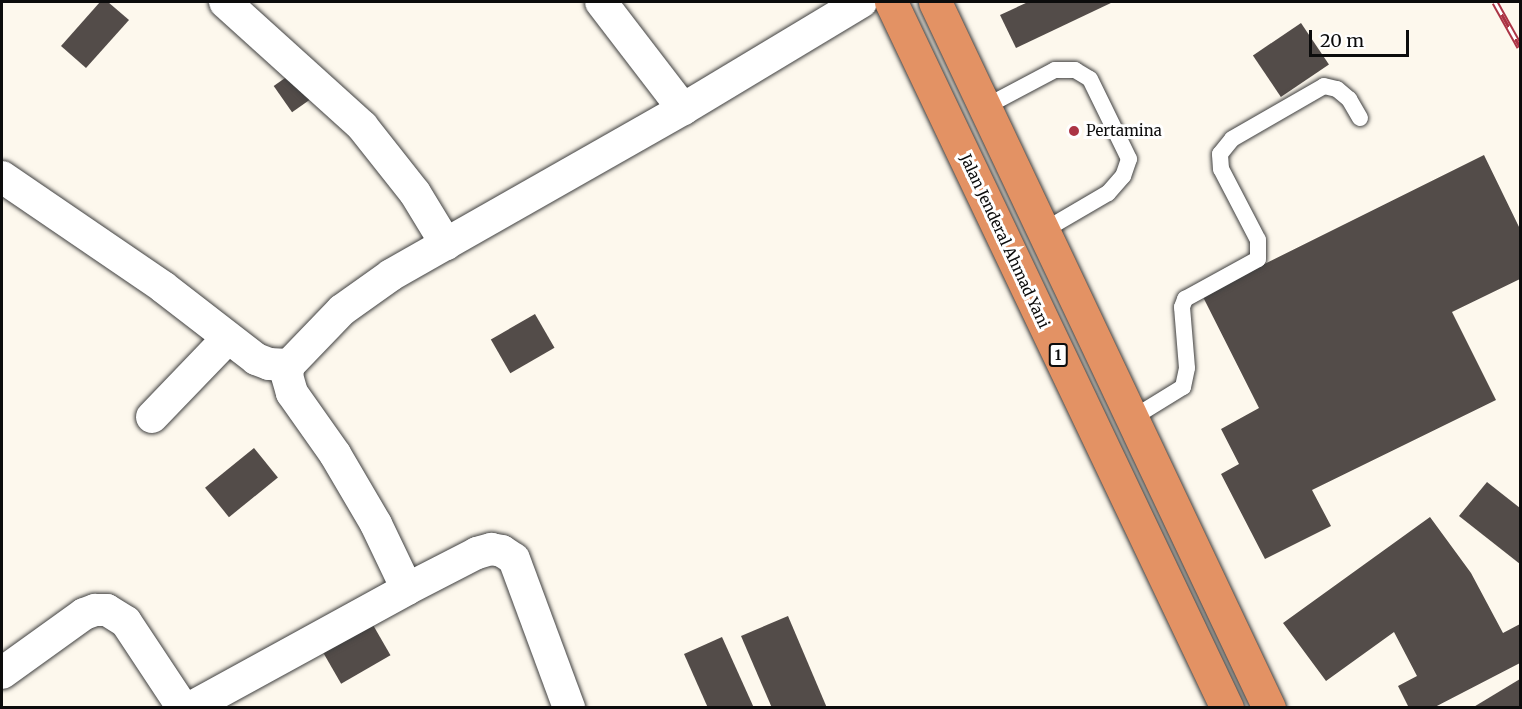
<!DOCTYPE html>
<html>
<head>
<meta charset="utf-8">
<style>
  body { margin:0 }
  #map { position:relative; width:1522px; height:709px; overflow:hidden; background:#fdf8ed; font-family:Merriweather,serif }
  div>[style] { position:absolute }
  .building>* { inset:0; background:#534c49; transform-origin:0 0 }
  .roads { filter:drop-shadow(0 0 2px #3f3f3f) drop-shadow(0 0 2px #3f3f3f) }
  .lane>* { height:16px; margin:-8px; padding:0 8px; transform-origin:8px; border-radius:8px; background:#fff }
  .street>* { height:32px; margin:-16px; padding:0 16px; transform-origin:16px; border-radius:16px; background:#fff }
  .highway>* { height:33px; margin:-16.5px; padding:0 16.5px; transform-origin:16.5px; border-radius:16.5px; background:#e39264 }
  .rail>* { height:7px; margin-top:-3.5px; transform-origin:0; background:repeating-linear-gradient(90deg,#fff 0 14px,#ab3445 0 28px); box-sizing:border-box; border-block:2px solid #ab3445 }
  .dots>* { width:16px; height:16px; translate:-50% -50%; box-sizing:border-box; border:3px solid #fff; border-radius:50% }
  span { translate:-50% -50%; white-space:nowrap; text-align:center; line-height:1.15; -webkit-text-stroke:6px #fff; paint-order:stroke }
  .shield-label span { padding:2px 4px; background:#fff; border:2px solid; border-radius:4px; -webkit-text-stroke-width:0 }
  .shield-label { font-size:14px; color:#0c0c0c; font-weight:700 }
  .poi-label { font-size:15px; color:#0c0c0c }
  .left { translate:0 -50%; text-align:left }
  .street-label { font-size:15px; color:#0c0c0c }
  .frame { position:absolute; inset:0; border:3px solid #0c0c0c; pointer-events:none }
  .scale { position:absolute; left:1309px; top:30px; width:100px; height:27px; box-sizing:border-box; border:3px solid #0c0c0c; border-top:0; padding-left:8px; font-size:18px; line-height:21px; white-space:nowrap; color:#0c0c0c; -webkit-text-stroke:4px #fff; paint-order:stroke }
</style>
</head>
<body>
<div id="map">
  <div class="building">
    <i style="clip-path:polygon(100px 2px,108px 2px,129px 20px,86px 68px,61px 46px)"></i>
    <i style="clip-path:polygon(1028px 2px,1113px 2px,1016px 48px,1000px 15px)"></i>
    <i style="left:1301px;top:23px;width:50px;height:58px;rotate:56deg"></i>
    <i style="left:295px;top:71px;width:32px;height:26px;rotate:55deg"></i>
    <i style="clip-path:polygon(1484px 155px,1520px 229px,1520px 279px,1452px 312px,1496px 400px,1312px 490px,1331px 526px,1265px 559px,1221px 474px,1239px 464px,1221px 429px,1259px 408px,1202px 295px)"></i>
    <i style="left:535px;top:314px;width:39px;height:51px;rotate:60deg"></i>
    <i style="left:254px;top:448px;width:38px;height:63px;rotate:51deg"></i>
    <i style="clip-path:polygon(1487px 482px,1520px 508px,1520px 564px,1459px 516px)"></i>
    <i style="clip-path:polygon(1430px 517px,1471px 573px,1503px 633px,1520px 624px,1520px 663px,1433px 708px,1409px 708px,1398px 686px,1417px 676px,1394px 632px,1326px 681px,1283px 623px)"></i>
    <i style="clip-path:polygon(788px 616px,827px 708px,772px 708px,741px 636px)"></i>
    <i style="left:369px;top:618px;width:43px;height:57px;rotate:60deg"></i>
    <i style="clip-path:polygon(722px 637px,754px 708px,708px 708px,684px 654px)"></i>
    <i style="clip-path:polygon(1520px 679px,1520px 708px,1472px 708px)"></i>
  </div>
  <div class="roads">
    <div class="lane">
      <i style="left:985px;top:107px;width:79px;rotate:-27.9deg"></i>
      <i style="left:1055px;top:70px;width:20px"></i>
      <i style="left:1075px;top:70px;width:17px;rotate:31deg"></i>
      <i style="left:1090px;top:79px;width:89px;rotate:64deg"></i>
      <i style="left:1129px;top:159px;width:18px;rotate:109deg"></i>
      <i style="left:1123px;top:176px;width:23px;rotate:131deg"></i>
      <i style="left:1108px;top:193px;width:75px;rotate:149.7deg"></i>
      <i style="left:1131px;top:419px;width:61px;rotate:-31.6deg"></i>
      <i style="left:1183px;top:387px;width:19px;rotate:-78deg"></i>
      <i style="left:1187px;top:368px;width:61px;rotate:-94.7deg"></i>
      <i style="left:1182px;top:307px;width:9px;rotate:-69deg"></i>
      <i style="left:1185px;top:299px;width:83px;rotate:-28.7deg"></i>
      <i style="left:1258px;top:259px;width:19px;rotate:-90deg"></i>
      <i style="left:1258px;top:240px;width:80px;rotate:-117.5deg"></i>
      <i style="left:1221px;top:169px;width:15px;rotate:-94deg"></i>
      <i style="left:1220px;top:154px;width:19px;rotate:-51deg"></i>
      <i style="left:1232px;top:139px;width:106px;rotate:-29.9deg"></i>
      <i style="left:1324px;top:86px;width:13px;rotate:13deg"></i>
      <i style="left:1337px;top:89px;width:16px;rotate:40deg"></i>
      <i style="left:1349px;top:99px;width:22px;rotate:60deg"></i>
    </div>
    <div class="street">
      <i style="left:225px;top:2px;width:185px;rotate:42.1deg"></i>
      <i style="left:362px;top:126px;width:85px;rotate:51.7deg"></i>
      <i style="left:415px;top:193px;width:60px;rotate:58.7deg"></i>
      <i style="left:601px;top:2px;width:135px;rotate:52.5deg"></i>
      <i style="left:2px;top:177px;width:195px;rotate:34.3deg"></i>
      <i style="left:163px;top:287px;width:118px;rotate:37.7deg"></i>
      <i style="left:256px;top:359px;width:14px;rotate:21deg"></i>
      <i style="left:269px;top:364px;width:20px;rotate:3deg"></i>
      <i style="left:152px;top:417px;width:108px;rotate:-46.1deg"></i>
      <i style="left:407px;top:589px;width:72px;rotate:-115.5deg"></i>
      <i style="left:376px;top:524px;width:81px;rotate:-120.4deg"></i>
      <i style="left:335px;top:454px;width:75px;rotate:-125.2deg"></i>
      <i style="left:292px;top:393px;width:19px;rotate:-106deg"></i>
      <i style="left:287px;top:375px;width:10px;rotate:-79deg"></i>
      <i style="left:289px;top:365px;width:76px;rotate:-46.1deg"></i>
      <i style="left:342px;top:310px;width:60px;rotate:-35.5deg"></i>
      <i style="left:391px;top:275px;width:336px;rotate:-29.6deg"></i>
      <i style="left:683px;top:109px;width:208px;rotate:-31deg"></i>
      <i style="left:2px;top:673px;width:101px;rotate:-35.7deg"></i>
      <i style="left:84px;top:614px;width:12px;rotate:-20deg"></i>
      <i style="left:95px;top:610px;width:12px"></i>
      <i style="left:107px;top:610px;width:22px;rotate:32deg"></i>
      <i style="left:126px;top:622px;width:103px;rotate:56.5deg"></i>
      <i style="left:190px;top:708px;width:247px;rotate:-28.7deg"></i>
      <i style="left:407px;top:589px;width:79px;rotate:-27.2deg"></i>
      <i style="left:477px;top:553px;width:15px;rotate:-16deg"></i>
      <i style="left:491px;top:549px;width:11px;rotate:10deg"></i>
      <i style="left:502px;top:551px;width:14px;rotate:34deg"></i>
      <i style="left:514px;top:559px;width:159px;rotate:69.7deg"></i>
    </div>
    <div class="highway">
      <i style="left:891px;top:2px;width:782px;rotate:64.55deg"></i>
      <i style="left:935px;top:2px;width:781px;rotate:64.68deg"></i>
    </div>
  </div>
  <div class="rail">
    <i style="left:1495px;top:2px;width:51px;rotate:60.9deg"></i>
  </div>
  <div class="dots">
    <i style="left:1074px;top:131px;background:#ab3445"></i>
  </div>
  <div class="shield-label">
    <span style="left:1058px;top:355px">1</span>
  </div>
  <div class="poi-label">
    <span class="left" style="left:1086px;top:131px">Pertamina</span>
  </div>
  <div class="street-label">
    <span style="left:1005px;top:241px;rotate:65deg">Jalan Jenderal Ahmad Yani</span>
  </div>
  <div class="frame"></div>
  <div class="scale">20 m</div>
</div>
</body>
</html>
